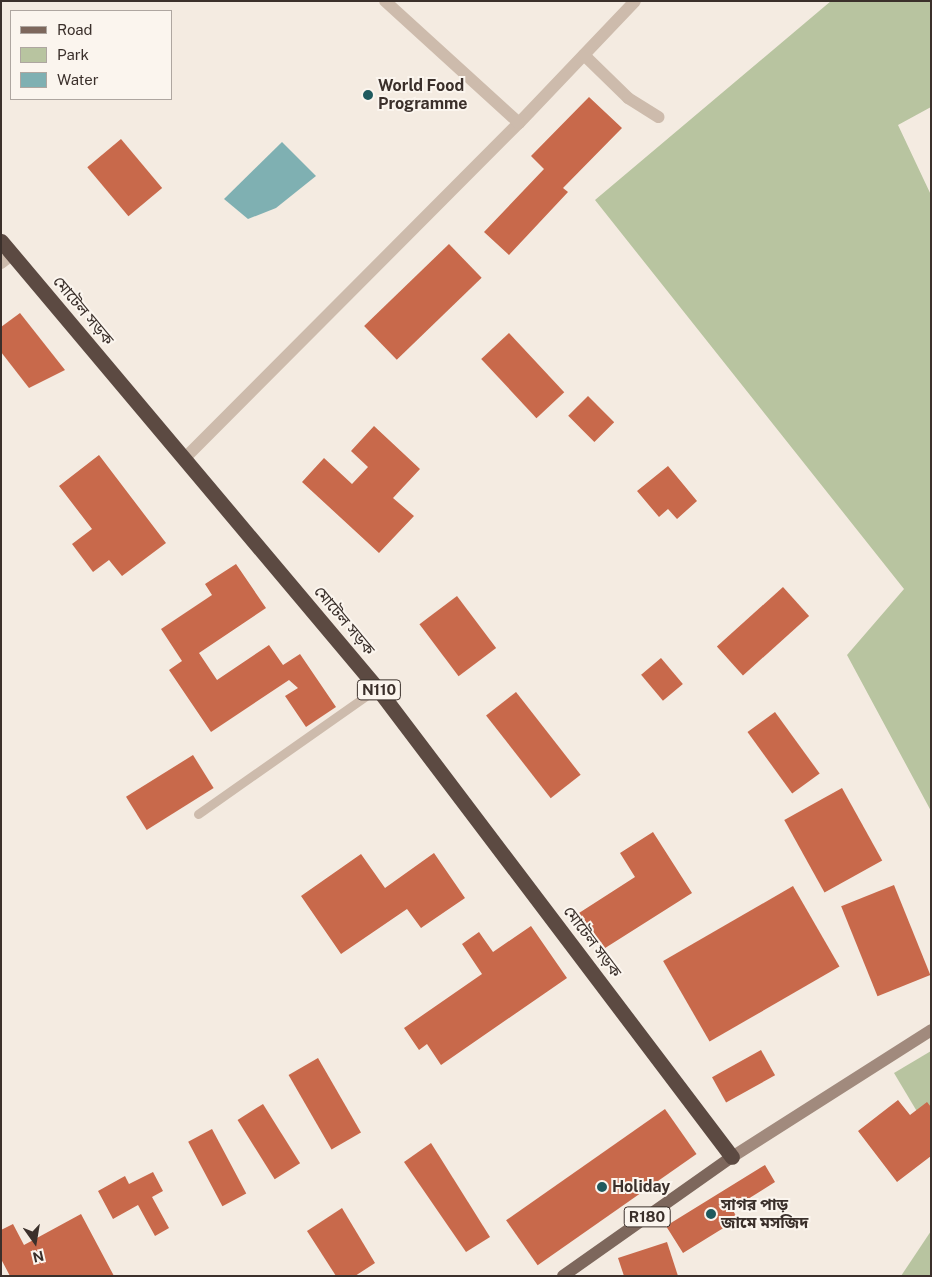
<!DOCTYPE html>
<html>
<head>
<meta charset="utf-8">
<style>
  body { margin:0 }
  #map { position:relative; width:932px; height:1277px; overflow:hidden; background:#f4ebe1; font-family:"Public Sans","Noto Sans Bengali",sans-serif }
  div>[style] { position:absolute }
  .green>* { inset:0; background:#b8c4a0 }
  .water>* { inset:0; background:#7fb0b2 }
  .building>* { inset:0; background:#c8694b; transform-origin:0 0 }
  .lane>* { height:9px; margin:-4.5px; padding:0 4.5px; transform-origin:4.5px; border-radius:4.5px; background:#cdbbac }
  .street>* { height:12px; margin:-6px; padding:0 6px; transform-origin:6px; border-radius:6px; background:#cdbbac }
  .secondary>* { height:12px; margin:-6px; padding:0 6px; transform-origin:6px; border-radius:6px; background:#a18a7d }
  .primary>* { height:12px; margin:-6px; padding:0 6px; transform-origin:6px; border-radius:6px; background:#7d675c }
  .highway>* { height:15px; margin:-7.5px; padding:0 7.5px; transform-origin:7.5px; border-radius:7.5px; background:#5c4a42 }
  .dots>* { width:14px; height:14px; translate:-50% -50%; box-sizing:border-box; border:2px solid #fbf5ee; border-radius:50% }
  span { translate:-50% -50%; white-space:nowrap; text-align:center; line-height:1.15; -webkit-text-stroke:4px #fbf5ee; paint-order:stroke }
  .shield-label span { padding:1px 4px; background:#fbf5ee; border:1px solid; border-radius:4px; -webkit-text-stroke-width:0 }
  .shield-label { font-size:15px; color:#3b302b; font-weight:700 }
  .poi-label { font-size:16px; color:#3b302b; font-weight:700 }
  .left { translate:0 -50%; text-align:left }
  .street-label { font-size:16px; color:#3b302b }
  .frame { position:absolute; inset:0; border:2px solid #3b302b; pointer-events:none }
  .legend { position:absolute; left:10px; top:10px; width:162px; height:90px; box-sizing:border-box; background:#fbf5ee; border:1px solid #aea6a0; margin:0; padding:6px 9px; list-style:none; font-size:15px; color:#3b302b }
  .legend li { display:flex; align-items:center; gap:10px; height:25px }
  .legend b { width:25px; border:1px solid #aea6a0 }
  .north { position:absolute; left:10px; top:1217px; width:50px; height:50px; -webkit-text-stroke:4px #fbf5ee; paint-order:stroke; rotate:167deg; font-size:14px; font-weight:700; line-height:20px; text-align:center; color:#3b302b }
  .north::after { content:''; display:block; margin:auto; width:18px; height:22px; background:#3b302b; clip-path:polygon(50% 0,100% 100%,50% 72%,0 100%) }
</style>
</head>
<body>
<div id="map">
  <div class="green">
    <i style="clip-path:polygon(831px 1px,931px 1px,931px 107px,898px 125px,931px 195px,931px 811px,847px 655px,904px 589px,595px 200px)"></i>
    <i style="clip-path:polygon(931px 1051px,931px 1135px,894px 1073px)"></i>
    <i style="clip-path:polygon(931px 1231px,931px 1276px,901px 1276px)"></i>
  </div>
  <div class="water">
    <i style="clip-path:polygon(282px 142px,316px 176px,276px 208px,248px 219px,224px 199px)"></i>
  </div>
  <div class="building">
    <i style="clip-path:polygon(589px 97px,622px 128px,563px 188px,568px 192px,509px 255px,484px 232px,544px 169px,531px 156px)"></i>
    <i style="left:121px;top:139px;width:64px;height:44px;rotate:50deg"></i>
    <i style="left:449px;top:244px;width:47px;height:118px;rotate:46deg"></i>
    <i style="clip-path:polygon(20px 313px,65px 370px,29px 388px,1px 352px,1px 327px)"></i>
    <i style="left:509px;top:333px;width:81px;height:38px;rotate:47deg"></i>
    <i style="left:588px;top:396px;width:37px;height:28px;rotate:45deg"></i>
    <i style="clip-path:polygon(374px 426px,420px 469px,393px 498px,414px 516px,379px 553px,302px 482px,324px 458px,352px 484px,368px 467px,351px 451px)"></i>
    <i style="clip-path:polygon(99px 455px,166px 543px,122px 576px,109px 560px,93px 572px,72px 544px,92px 529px,59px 486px)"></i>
    <i style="clip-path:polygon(668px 466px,697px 501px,677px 519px,668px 509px,659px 517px,637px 491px)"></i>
    <i style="clip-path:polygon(236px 564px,266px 608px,199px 653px,217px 680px,269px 645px,283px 665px,300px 654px,336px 707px,306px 727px,285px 696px,298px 688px,289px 680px,211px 732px,169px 670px,182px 661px,161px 629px,212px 595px,205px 584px)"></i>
    <i style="left:783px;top:587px;width:39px;height:89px;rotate:48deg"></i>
    <i style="left:457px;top:596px;width:65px;height:47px;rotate:53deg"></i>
    <i style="left:661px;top:658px;width:34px;height:26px;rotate:50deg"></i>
    <i style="left:516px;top:692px;width:105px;height:38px;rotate:52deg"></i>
    <i style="left:775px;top:712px;width:76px;height:34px;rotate:54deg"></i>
    <i style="left:193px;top:755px;width:39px;height:79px;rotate:58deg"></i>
    <i style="left:842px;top:788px;width:83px;height:66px;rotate:61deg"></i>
    <i style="clip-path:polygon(653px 832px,692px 893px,602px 950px,579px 913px,635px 877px,620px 853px)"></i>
    <i style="clip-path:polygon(434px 853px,465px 898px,421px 928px,407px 909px,341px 954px,301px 896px,361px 854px,385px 888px)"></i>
    <i style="left:894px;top:885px;width:97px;height:57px;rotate:68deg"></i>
    <i style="left:793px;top:886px;width:93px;height:150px;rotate:60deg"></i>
    <i style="clip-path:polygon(531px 926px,567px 978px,441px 1065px,427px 1044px,419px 1050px,404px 1028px,482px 974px,462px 944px,479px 932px,493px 952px)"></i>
    <i style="left:761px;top:1050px;width:29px;height:56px;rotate:61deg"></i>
    <i style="left:318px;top:1058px;width:86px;height:34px;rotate:60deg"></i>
    <i style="clip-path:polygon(898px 1100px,910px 1115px,927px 1102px,931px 1107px,931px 1156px,897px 1182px,858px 1131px)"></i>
    <i style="left:263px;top:1104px;width:70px;height:30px;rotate:58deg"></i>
    <i style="left:665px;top:1109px;width:55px;height:194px;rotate:55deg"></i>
    <i style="left:212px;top:1129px;width:73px;height:27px;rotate:62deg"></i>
    <i style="clip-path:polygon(431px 1143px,490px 1237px,466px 1252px,404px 1162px)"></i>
    <i style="clip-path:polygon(765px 1165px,775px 1182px,732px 1209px,738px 1219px,683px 1253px,666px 1226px)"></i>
    <i style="clip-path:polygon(153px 1172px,163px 1191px,152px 1197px,169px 1228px,155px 1236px,138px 1205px,113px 1219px,98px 1191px,125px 1176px,129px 1184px)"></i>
    <i style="clip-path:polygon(342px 1208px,375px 1263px,355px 1276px,336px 1276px,307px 1231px)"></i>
    <i style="clip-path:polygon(81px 1214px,114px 1276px,10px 1276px,1px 1259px,1px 1230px,13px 1224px,24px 1245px)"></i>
    <i style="clip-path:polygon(667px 1242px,678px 1276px,624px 1276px,618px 1258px)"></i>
  </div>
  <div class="lane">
    <i style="left:198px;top:814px;width:219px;rotate:-35.1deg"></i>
  </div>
  <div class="street">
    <i style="left:584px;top:55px;width:62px;rotate:44.3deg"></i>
    <i style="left:628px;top:98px;width:36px;rotate:32deg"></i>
    <i style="left:519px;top:123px;width:168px;rotate:-46.4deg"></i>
    <i style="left:1px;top:263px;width:15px;rotate:-37deg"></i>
    <i style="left:185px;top:458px;width:473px;rotate:-45.1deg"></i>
    <i style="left:519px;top:123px;width:181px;rotate:-137.7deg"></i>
  </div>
  <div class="secondary">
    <i style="left:732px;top:1157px;width:236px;rotate:-32.5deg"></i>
  </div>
  <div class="primary">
    <i style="left:563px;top:1276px;width:207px;rotate:-35.2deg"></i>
  </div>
  <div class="highway">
    <i style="left:1px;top:241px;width:584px;rotate:49.93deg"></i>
    <i style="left:377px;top:688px;width:588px;rotate:52.88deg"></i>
  </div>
  <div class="dots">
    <i style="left:368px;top:95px;background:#1f5a5e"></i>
    <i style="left:602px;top:1187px;background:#1f5a5e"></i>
    <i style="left:711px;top:1214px;background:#1f5a5e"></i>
  </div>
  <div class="shield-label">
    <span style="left:379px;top:690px">N110</span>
    <span style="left:647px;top:1217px">R180</span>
  </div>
  <div class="poi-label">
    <span class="left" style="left:378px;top:95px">World Food<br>Programme</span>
    <span class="left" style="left:612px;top:1187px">Holiday</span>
    <span class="left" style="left:721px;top:1214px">সাগর পাড়<br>জামে মসজিদ</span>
  </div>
  <div class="street-label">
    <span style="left:83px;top:311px;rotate:50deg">মোটেল সড়ক</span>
    <span style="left:344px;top:621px;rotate:50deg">মোটেল সড়ক</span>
    <span style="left:592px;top:942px;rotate:53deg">মোটেল সড়ক</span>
  </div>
  <div class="frame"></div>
  <ul class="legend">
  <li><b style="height:6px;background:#7d675c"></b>Road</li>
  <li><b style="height:14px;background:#b8c4a0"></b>Park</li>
  <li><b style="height:14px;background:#7fb0b2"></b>Water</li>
  </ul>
  <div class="north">N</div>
</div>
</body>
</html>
